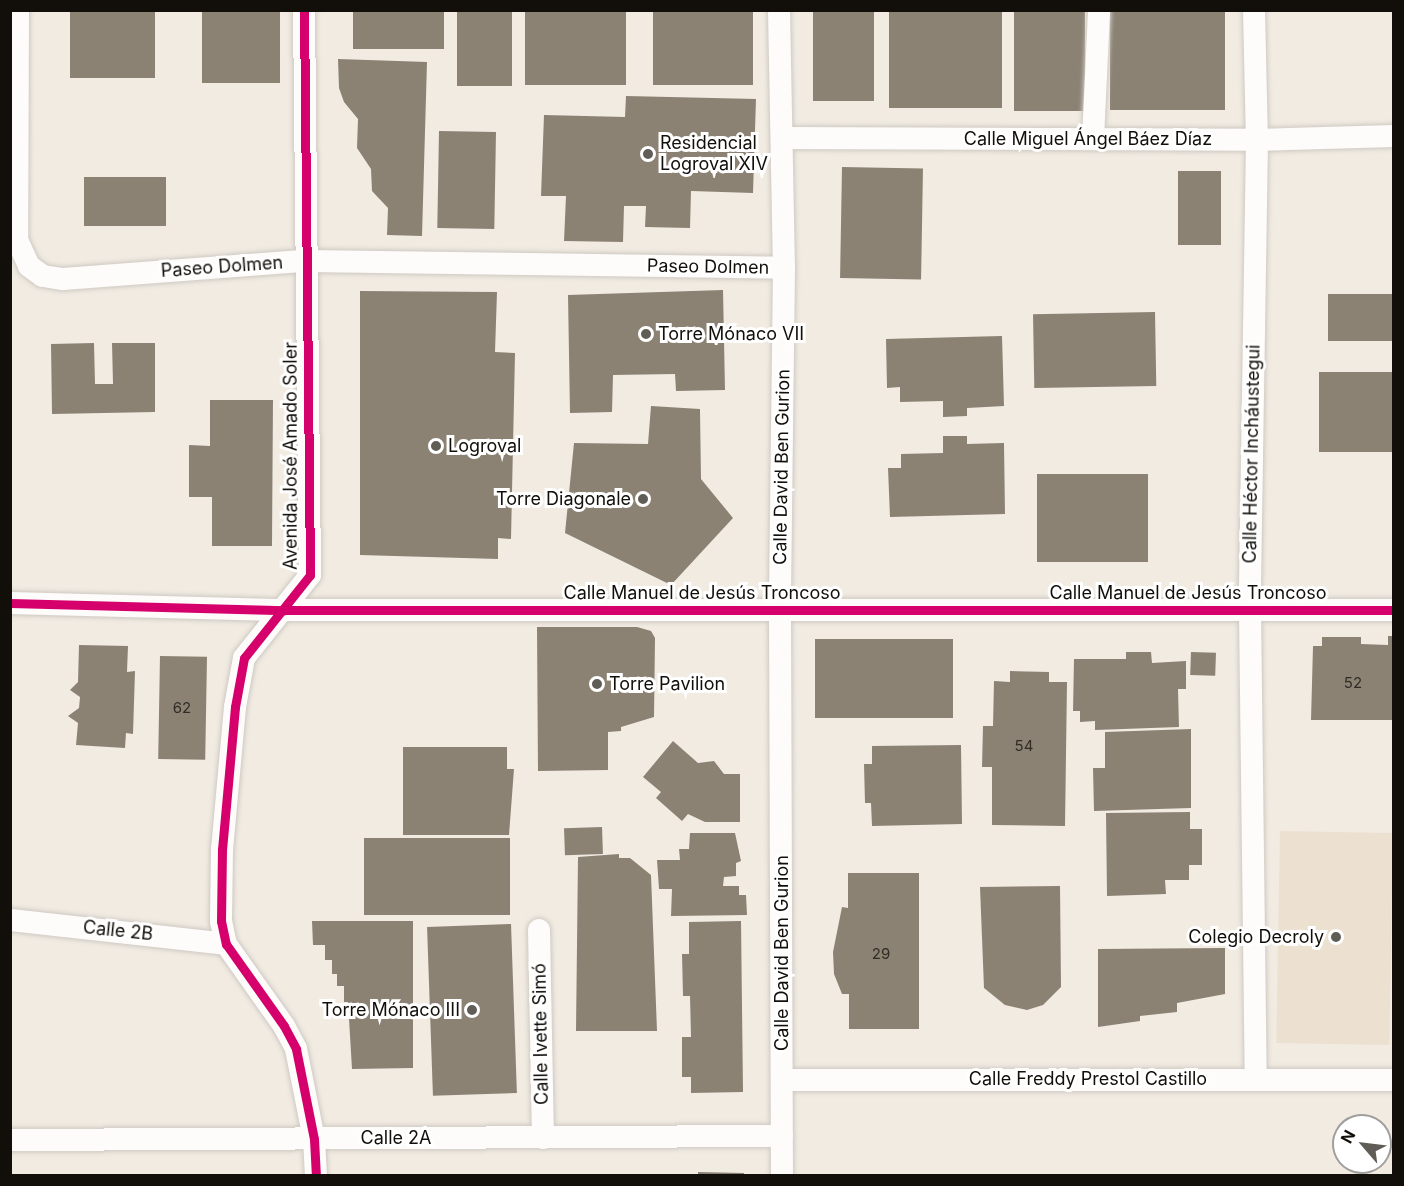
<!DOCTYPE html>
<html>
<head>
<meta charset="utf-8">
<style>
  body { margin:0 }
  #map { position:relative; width:1404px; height:1186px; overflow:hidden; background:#f1ebe2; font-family:Inter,sans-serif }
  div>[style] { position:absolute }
  .built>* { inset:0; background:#ece0d1; transform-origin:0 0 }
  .building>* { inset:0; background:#8b8274; transform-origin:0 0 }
  .roads { filter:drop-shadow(0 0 2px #cec9c2) drop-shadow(0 0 2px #cec9c2) }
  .minor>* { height:22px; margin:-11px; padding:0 11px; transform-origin:11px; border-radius:11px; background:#fdfcfb }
  .cycleway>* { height:9px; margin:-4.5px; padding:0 4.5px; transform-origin:4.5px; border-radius:4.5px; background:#d6006c }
  .dots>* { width:16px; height:16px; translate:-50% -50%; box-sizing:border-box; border:3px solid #fff; border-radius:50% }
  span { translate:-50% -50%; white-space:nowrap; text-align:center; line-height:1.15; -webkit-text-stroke:6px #fff; paint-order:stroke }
  .number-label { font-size:15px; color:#302c24 }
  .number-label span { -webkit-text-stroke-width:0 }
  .street-label { font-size:18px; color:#120f0a }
  .poi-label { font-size:18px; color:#120f0a }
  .left { translate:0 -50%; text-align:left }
  .right { translate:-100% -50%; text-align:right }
  .frame { position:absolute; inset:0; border:12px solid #120f0a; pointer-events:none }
  .north { position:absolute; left:1332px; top:1114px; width:60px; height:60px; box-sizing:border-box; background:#fff; border:2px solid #a09f9d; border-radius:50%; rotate:298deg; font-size:16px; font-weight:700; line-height:24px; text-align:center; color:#120f0a }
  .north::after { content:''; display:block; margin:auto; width:21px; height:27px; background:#605c56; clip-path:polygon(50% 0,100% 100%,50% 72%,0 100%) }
</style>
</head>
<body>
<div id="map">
  <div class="built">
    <i style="left:1280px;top:831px;width:113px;height:212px;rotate:1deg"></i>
  </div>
  <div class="building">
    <i style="left:70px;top:10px;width:85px;height:68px"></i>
    <i style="left:202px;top:10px;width:78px;height:73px"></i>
    <i style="left:353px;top:10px;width:91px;height:39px"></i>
    <i style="left:457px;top:10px;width:55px;height:76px"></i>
    <i style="left:525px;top:10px;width:101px;height:75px"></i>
    <i style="left:653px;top:10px;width:100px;height:75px"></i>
    <i style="left:813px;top:10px;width:61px;height:91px"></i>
    <i style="left:889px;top:10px;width:113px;height:98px"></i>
    <i style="left:1014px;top:10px;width:71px;height:101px"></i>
    <i style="left:1110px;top:10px;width:115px;height:100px"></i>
    <i style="clip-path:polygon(338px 59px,427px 62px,422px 236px,387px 235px,388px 208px,372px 191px,371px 169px,357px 148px,358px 119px,344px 102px,339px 88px)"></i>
    <i style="clip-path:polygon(626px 96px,756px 99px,753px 193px,691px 191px,690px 228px,645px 227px,646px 206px,624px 206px,623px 242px,564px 241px,566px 196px,541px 196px,544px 115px,625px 117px)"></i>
    <i style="left:439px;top:131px;width:57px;height:97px;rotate:1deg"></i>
    <i style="left:842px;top:167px;width:81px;height:111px;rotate:1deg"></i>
    <i style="left:1178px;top:171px;width:43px;height:74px"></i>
    <i style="left:84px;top:177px;width:82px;height:49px"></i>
    <i style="clip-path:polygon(723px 290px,725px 390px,676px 391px,675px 374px,613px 375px,612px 412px,570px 413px,568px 295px)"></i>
    <i style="clip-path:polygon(360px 291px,497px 292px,495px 352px,515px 353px,511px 539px,498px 538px,498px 559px,360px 555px)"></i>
    <i style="left:1394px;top:294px;width:47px;height:66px;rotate:90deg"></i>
    <i style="left:1155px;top:312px;width:74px;height:122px;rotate:89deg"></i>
    <i style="clip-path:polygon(1002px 336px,1004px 406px,967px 408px,967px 416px,943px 417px,943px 401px,900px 402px,900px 387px,887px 388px,886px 339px)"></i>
    <i style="clip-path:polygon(94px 343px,95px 384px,113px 384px,112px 343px,155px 343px,155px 412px,52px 414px,51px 344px)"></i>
    <i style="left:1394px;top:372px;width:80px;height:75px;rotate:90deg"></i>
    <i style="clip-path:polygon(210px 400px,273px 400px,272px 546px,212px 546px,212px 497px,189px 497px,189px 445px,210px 446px)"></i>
    <i style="clip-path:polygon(651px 406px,700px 409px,701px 479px,733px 518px,671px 585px,565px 533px,574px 443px,648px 444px)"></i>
    <i style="clip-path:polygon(943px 436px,967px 436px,967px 444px,1004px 443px,1005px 514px,890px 517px,888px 468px,901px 468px,901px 454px,943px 453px)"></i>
    <i style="left:1037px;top:474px;width:111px;height:88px"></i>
    <i style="clip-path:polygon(537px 627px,637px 627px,651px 631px,655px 638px,654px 717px,621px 727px,621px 731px,608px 732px,608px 770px,538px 771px)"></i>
    <i style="clip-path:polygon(1388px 636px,1394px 636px,1394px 720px,1311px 720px,1313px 646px,1322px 646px,1322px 637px,1361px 637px,1361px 644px,1388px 645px)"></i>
    <i style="left:953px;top:639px;width:79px;height:138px;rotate:90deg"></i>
    <i style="clip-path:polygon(79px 645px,128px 646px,127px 672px,135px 671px,133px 734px,126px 733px,125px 748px,76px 745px,78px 723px,68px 716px,79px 708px,80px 697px,70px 690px,78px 682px)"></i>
    <i style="clip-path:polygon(1126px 652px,1151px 652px,1152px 663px,1186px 661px,1186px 689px,1178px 689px,1179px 727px,1095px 730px,1095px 721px,1080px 722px,1080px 711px,1073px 711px,1074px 659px,1126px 659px)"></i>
    <i style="left:1191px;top:652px;width:25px;height:23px;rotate:2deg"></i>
    <i style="left:160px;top:656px;width:47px;height:103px;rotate:1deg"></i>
    <i style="clip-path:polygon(1010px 671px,1049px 672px,1049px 682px,1067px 682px,1065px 826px,992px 825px,992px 767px,982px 767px,983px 726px,993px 726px,994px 681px,1010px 682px)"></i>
    <i style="clip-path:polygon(1191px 729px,1191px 808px,1094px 811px,1093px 768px,1105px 768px,1105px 732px)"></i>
    <i style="clip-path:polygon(673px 741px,698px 763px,714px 761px,724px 774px,740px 774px,740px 822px,705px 822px,688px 814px,682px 821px,656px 798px,661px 792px,643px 777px)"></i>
    <i style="clip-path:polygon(961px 745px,962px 824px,872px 826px,871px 803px,865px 803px,864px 764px,872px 764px,872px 746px)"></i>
    <i style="clip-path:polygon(403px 747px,507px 747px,507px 769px,514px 769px,509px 835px,403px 835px)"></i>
    <i style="clip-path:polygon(1190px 812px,1190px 829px,1202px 829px,1202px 865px,1189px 865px,1189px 880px,1165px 880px,1166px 894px,1107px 896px,1106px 813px)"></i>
    <i style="left:602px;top:827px;width:27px;height:38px;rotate:88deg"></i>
    <i style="clip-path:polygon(690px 833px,735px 833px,741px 861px,736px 863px,736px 876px,724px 877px,723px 886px,739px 886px,739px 895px,746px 895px,747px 915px,671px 916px,672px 889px,659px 889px,657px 860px,680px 860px,679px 849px,689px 849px)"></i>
    <i style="left:364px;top:838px;width:146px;height:77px"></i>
    <i style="clip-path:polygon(619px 854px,619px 858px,630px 858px,651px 875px,657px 1031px,576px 1031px,578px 857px)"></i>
    <i style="clip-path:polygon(848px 873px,919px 873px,919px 1029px,849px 1029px,849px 994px,842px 994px,834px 974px,833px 952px,842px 907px,848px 908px)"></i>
    <i style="clip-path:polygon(1060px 886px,1061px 987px,1043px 1005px,1027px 1010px,1005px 1005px,984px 988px,980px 887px)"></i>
    <i style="clip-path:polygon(312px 921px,413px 921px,413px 1068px,352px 1069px,348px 1002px,344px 1002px,344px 986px,337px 986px,337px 974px,332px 974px,332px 960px,325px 960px,325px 945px,313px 945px)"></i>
    <i style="clip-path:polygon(741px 921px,743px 1092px,691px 1093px,691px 1077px,682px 1077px,682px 1037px,691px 1037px,690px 996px,683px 996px,682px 954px,689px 954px,689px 922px)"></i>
    <i style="left:511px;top:924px;width:169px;height:84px;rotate:88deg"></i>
    <i style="clip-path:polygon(1225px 948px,1225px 994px,1177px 1003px,1177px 1012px,1140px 1016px,1140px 1021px,1098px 1027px,1098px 949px)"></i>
    <i style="clip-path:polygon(698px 1172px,744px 1173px,744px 1176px,698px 1176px)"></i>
  </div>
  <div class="roads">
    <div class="minor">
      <i style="left:18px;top:10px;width:230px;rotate:90.2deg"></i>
      <i style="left:17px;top:240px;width:29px;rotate:65deg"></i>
      <i style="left:29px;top:266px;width:17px;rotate:36deg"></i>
      <i style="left:43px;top:276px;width:20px;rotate:9deg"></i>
      <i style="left:63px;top:279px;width:243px;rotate:-4.3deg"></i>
      <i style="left:305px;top:261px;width:479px;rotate:0.8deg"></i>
      <i style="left:304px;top:10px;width:565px;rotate:89.39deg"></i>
      <i style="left:310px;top:575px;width:106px;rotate:128.5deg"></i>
      <i style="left:244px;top:658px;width:50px;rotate:100.4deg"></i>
      <i style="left:235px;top:707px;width:143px;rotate:95.2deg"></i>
      <i style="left:222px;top:849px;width:72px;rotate:90.8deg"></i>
      <i style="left:221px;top:921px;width:24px;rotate:78deg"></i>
      <i style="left:226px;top:944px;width:100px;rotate:54.7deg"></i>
      <i style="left:284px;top:1026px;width:26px;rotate:62deg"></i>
      <i style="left:296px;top:1049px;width:92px;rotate:78.7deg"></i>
      <i style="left:314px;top:1139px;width:37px;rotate:87deg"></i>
      <i style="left:779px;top:10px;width:258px;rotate:88.9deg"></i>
      <i style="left:784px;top:268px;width:342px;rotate:90.7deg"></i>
      <i style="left:780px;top:610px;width:566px;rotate:89.8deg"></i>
      <i style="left:1254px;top:10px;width:130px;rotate:88.7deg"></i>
      <i style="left:1257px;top:140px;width:470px;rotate:90.9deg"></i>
      <i style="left:1250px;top:610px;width:467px;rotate:89.3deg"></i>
      <i style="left:782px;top:138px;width:475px;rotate:0.2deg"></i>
      <i style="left:1257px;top:140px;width:137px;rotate:-1.7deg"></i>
      <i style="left:1093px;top:139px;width:129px;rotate:-87.3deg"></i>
      <i style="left:10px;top:603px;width:275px;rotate:1.5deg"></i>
      <i style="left:285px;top:610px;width:1109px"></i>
      <i style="left:10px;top:920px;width:217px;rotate:6.3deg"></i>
      <i style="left:539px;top:930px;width:208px;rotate:88.9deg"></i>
      <i style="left:783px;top:1080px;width:611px"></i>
      <i style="left:10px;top:1140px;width:772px;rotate:-0.3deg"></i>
    </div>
  </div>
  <div class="cycleway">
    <i style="left:304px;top:10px;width:565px;rotate:89.39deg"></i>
    <i style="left:310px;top:575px;width:106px;rotate:128.5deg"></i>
    <i style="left:244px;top:658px;width:50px;rotate:100.4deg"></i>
    <i style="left:235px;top:707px;width:143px;rotate:95.2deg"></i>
    <i style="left:222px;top:849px;width:72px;rotate:90.8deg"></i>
    <i style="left:221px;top:921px;width:24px;rotate:78deg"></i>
    <i style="left:226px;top:944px;width:100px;rotate:54.7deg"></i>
    <i style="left:284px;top:1026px;width:26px;rotate:62deg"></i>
    <i style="left:296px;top:1049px;width:92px;rotate:78.7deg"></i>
    <i style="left:314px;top:1139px;width:37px;rotate:87deg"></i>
    <i style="left:10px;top:603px;width:275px;rotate:1.5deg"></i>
    <i style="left:285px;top:610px;width:1109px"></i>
  </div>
  <div class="dots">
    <i style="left:648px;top:154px;background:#605c56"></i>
    <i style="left:646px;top:334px;background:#605c56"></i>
    <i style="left:436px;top:446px;background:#605c56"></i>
    <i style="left:643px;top:499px;background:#605c56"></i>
    <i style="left:597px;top:684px;background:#605c56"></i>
    <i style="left:1336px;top:937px;background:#605c56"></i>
    <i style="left:472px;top:1010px;background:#605c56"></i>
  </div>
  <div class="number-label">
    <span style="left:1353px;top:683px">52</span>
    <span style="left:182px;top:708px">62</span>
    <span style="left:1024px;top:746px">54</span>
    <span style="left:881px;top:954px">29</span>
  </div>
  <div class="street-label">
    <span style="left:1088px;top:139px">Calle Miguel Ángel Báez Díaz</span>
    <span style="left:222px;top:267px;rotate:-4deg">Paseo Dolmen</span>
    <span style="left:708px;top:267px;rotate:1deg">Paseo Dolmen</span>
    <span style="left:1252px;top:454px;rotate:-89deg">Calle Héctor Incháustegui</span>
    <span style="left:291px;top:456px;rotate:-90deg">Avenida José Amado Soler</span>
    <span style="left:782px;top:467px;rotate:-89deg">Calle David Ben Gurion</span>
    <span style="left:702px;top:593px">Calle Manuel de Jesús Troncoso</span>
    <span style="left:1188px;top:593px">Calle Manuel de Jesús Troncoso</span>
    <span style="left:118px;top:931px;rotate:6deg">Calle 2B</span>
    <span style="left:782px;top:953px;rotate:-90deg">Calle David Ben Gurion</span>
    <span style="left:541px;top:1034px;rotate:-91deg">Calle Ivette Simó</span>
    <span style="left:1088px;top:1079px">Calle Freddy Prestol Castillo</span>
    <span style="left:396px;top:1138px">Calle 2A</span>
  </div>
  <div class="poi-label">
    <span class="left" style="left:660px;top:154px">Residencial<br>Logroval XIV</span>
    <span class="left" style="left:658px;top:334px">Torre Mónaco VII</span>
    <span class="left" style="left:448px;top:446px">Logroval</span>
    <span class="right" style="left:631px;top:499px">Torre Diagonale</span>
    <span class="left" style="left:609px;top:684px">Torre Pavilion</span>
    <span class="right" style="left:1324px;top:937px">Colegio Decroly</span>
    <span class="right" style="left:460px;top:1010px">Torre Mónaco III</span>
  </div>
  <div class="frame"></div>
  <div class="north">N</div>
</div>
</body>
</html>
